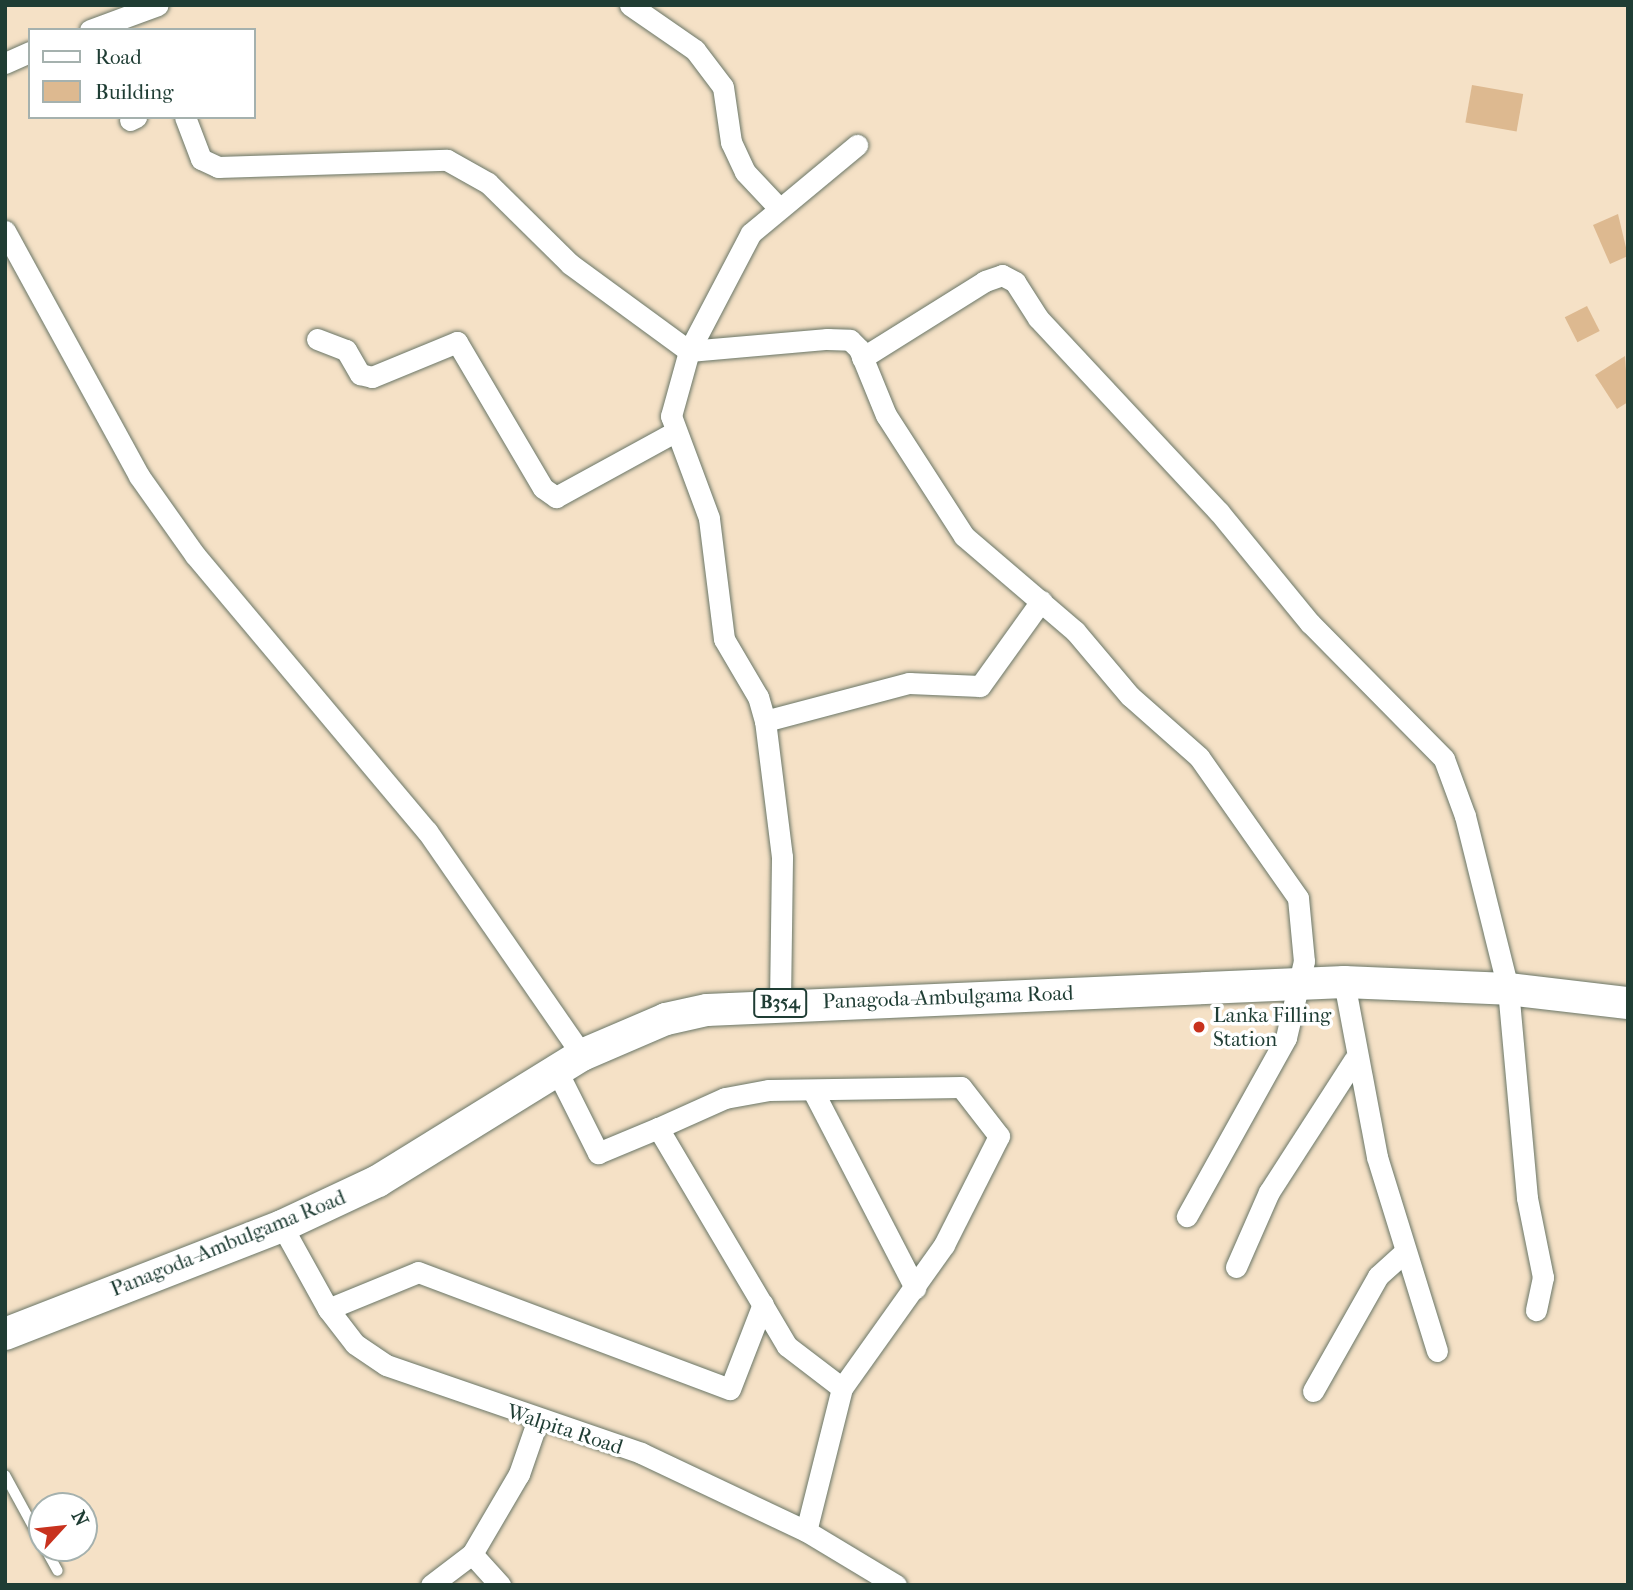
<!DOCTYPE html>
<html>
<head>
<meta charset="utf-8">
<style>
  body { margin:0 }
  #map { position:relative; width:1633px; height:1590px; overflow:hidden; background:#f5e1c6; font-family:"IM FELL French Canon",serif }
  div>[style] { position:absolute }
  .building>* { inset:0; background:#ddb990; transform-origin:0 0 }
  .roads { filter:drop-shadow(0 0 2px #6a7667) drop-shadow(0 0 2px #6a7667) }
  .lane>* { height:10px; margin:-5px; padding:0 5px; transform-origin:5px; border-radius:5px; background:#fff }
  .street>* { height:21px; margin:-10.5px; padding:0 10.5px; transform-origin:10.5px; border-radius:10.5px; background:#fff }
  .primary>* { height:32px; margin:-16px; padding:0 16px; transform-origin:16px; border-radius:16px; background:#fff }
  .dots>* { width:19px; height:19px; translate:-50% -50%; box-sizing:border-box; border:4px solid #fff; border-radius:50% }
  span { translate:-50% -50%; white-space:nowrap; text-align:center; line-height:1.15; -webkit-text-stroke:7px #fff; paint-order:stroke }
  .shield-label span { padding:2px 5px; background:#fff; border:2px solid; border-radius:5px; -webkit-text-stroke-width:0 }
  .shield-label { font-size:19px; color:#1f3d34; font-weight:700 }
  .street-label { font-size:21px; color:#1f3d34 }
  .poi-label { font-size:21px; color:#1f3d34 }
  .left { translate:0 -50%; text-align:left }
  .frame { position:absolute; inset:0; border:7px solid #1f3d34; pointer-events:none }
  .legend { position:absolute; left:28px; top:28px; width:228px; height:91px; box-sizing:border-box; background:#fff; border:2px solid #a5b1ae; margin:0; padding:9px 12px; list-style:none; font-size:21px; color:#1f3d34 }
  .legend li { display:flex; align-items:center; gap:14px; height:35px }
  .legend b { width:35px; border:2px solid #a5b1ae }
  .north { position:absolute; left:28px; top:1492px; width:70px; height:70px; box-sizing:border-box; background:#fff; border:2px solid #a5b1ae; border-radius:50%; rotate:63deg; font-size:19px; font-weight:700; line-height:28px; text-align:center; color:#1f3d34 }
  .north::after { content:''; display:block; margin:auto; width:24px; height:32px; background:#c8321e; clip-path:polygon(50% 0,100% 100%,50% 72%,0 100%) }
</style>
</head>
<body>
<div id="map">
  <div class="building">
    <i style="left:1472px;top:85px;width:52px;height:38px;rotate:10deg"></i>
    <i style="clip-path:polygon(1618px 214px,1628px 256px,1610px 264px,1593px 225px)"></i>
    <i style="left:1587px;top:306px;width:28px;height:25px;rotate:63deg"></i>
    <i style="clip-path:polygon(1625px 356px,1628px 402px,1617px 409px,1595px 375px)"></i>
  </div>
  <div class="roads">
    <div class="lane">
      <i style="left:5px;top:1475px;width:77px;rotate:61.4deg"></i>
      <i style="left:45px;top:1548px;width:26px;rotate:61deg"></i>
    </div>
    <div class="street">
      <i style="left:630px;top:5px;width:79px;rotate:34.7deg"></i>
      <i style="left:695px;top:50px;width:46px;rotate:52.9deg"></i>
      <i style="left:723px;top:87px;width:56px;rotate:81.7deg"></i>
      <i style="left:731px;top:142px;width:33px;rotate:65deg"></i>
      <i style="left:745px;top:172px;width:48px;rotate:46.7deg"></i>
      <i style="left:90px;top:30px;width:72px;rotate:-20.2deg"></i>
      <i style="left:5px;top:63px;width:27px;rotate:-24deg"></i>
      <i style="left:185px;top:117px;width:45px;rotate:69.1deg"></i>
      <i style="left:201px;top:159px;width:19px;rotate:25deg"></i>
      <i style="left:218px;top:167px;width:229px;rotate:-1.8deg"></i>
      <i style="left:447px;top:160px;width:47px;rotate:29.3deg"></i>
      <i style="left:488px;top:183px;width:115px;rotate:44.6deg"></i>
      <i style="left:570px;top:264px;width:147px;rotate:36.2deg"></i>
      <i style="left:689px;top:351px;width:139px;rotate:-5deg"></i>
      <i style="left:827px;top:339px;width:23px;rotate:2deg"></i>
      <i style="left:850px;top:340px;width:13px;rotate:45deg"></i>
      <i style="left:859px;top:349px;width:71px;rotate:67.8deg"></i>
      <i style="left:886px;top:415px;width:144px;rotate:57.2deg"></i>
      <i style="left:964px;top:536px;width:146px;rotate:40.6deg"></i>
      <i style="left:1075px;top:631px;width:85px;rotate:49.8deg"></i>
      <i style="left:1130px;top:696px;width:92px;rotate:41.5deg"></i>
      <i style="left:1199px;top:757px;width:172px;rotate:54.9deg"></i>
      <i style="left:1298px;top:898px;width:63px;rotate:84.6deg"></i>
      <i style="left:1304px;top:961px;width:79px;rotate:103.2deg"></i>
      <i style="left:1286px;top:1038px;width:204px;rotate:119.1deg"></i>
      <i style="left:130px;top:120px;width:7px;rotate:-27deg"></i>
      <i style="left:5px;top:231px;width:279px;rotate:61.3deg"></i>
      <i style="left:139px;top:476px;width:97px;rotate:54.7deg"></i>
      <i style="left:195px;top:555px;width:361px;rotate:50deg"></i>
      <i style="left:427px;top:831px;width:272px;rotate:55.3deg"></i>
      <i style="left:317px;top:339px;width:31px;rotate:21deg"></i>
      <i style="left:346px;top:350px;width:28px;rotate:60deg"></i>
      <i style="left:360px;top:374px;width:12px;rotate:14deg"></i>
      <i style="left:372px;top:377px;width:92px;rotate:-22.4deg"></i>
      <i style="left:457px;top:342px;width:169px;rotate:59.5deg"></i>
      <i style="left:543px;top:488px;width:16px;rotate:35deg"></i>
      <i style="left:556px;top:497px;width:133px;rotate:-28.7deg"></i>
      <i style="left:862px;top:358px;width:145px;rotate:-32deg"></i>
      <i style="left:985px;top:281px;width:18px;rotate:-19deg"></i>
      <i style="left:1002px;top:275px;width:15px;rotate:28deg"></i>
      <i style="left:1015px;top:282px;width:43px;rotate:57.4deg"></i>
      <i style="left:1038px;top:318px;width:265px;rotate:47deg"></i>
      <i style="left:1219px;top:512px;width:144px;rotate:50.7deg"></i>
      <i style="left:1310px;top:623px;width:191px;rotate:45.4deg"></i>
      <i style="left:1444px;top:759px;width:61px;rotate:69.8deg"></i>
      <i style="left:1465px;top:816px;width:178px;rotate:76deg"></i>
      <i style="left:1508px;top:989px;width:210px;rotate:84.8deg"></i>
      <i style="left:1527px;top:1198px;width:81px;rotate:78.6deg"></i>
      <i style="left:1543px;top:1277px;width:34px;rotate:102deg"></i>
      <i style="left:765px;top:721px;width:149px;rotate:-14.8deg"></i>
      <i style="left:909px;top:683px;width:71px;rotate:2.4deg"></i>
      <i style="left:980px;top:686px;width:105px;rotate:-54.3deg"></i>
      <i style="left:1344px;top:982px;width:178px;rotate:79.3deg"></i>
      <i style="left:1377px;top:1157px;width:203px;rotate:72.8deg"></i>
      <i style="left:780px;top:1002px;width:145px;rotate:-89.2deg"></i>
      <i style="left:782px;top:857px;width:137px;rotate:-97.1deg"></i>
      <i style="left:765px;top:721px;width:25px;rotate:-106deg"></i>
      <i style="left:758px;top:697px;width:67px;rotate:-120.4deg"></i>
      <i style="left:724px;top:639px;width:122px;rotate:-97.1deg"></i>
      <i style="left:709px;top:518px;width:109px;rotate:-110.4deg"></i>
      <i style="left:671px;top:416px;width:67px;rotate:-74.5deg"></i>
      <i style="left:689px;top:351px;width:133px;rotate:-62.3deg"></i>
      <i style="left:751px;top:233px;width:138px;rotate:-39.7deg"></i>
      <i style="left:557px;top:1071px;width:92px;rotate:63.4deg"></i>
      <i style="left:598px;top:1153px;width:65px;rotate:-22.6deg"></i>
      <i style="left:658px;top:1128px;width:253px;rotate:59.4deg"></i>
      <i style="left:787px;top:1346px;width:69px;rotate:37.4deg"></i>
      <i style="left:842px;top:1388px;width:147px;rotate:104.1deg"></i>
      <i style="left:814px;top:1093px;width:220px;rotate:62.6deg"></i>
      <i style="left:658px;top:1128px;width:73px;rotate:-24.1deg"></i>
      <i style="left:725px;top:1098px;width:45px;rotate:-10.3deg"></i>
      <i style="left:769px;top:1090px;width:192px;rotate:-0.9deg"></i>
      <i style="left:961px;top:1087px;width:62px;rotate:52.2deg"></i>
      <i style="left:999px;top:1136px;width:122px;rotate:116.8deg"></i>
      <i style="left:944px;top:1245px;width:176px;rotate:125.5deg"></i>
      <i style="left:282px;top:1226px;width:95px;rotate:61deg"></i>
      <i style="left:328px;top:1309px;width:44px;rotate:52.4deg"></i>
      <i style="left:355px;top:1344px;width:37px;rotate:34deg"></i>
      <i style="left:386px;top:1365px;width:270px;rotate:19deg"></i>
      <i style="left:641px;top:1453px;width:183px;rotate:25.3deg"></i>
      <i style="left:806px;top:1531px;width:105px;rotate:31deg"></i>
      <i style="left:1236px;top:1267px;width:82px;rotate:-66.3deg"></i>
      <i style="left:1269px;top:1192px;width:157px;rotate:-57.2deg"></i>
      <i style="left:328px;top:1309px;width:97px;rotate:-22.3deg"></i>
      <i style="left:418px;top:1272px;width:333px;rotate:20.6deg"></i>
      <i style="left:730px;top:1389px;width:91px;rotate:-68.8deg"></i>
      <i style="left:1313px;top:1391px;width:132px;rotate:-60.5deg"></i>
      <i style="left:1378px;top:1276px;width:36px;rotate:-42deg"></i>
      <i style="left:472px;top:1554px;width:42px;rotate:47.9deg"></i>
      <i style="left:431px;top:1585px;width:51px;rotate:-37.1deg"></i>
      <i style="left:472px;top:1554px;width:93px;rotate:-59.6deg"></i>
      <i style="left:519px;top:1474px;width:55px;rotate:-70.9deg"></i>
    </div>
    <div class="primary">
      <i style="left:5px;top:1334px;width:297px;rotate:-21.3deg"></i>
      <i style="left:282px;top:1226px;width:106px;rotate:-25.1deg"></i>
      <i style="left:378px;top:1181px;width:240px;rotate:-31.7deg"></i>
      <i style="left:582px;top:1055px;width:91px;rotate:-23.2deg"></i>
      <i style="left:666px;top:1019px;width:42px;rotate:-12.4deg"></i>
      <i style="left:707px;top:1010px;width:638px;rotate:-2.52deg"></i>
      <i style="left:1344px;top:982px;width:164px;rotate:2.4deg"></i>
      <i style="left:1508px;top:989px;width:121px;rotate:6.7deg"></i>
    </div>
  </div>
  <div class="dots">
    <i style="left:1199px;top:1027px;background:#c8321e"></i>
  </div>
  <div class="shield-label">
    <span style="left:780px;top:1003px">B354</span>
  </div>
  <div class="street-label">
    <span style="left:948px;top:997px;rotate:-2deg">Panagoda-Ambulgama Road</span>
    <span style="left:228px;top:1243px;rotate:-22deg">Panagoda-Ambulgama Road</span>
    <span style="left:565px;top:1429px;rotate:18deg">Walpita Road</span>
  </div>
  <div class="poi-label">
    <span class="left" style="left:1213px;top:1027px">Lanka Filling<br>Station</span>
  </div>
  <div class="frame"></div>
  <ul class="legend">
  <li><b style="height:9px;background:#fff"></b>Road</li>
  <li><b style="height:19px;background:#ddb990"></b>Building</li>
  </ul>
  <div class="north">N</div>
</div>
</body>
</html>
